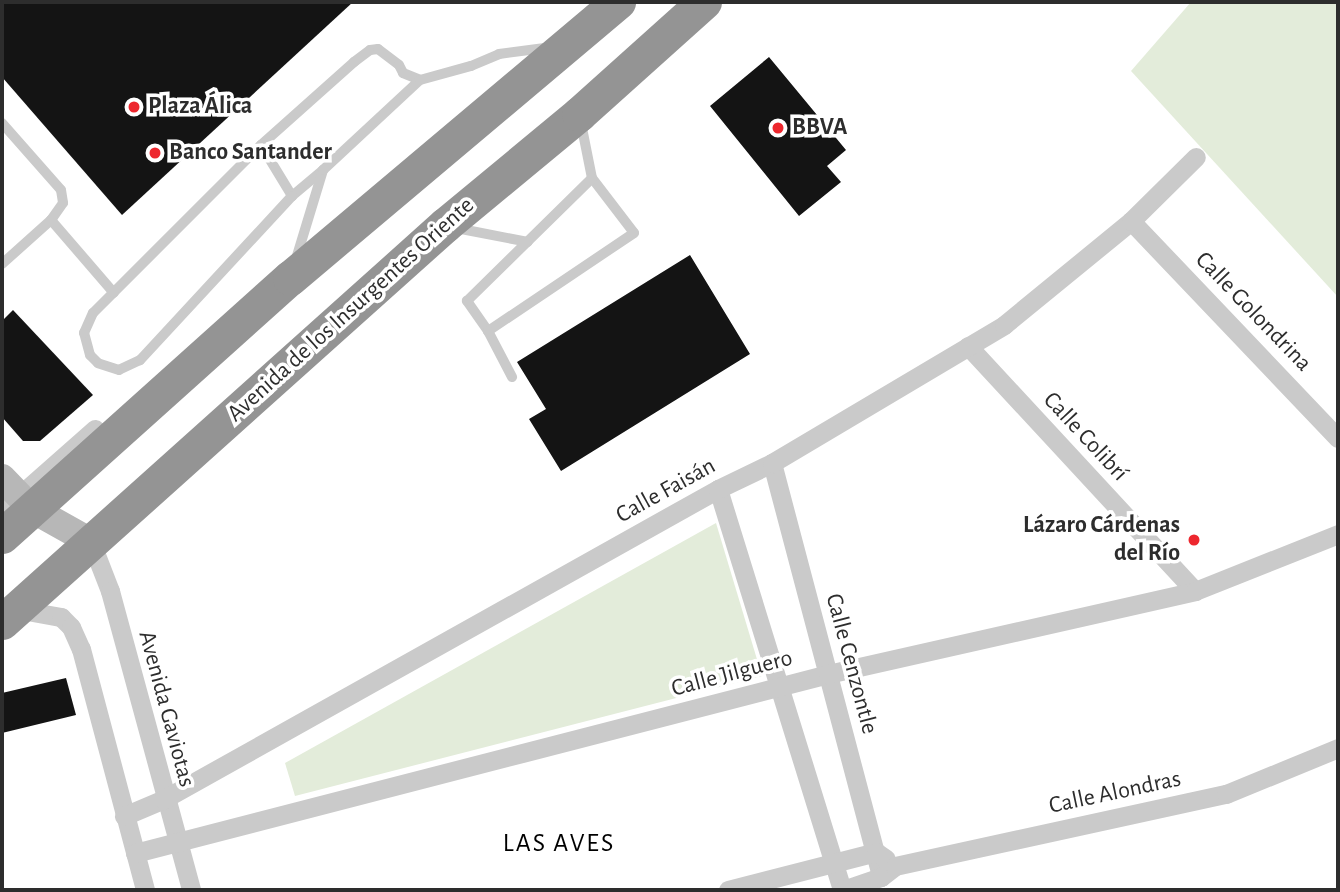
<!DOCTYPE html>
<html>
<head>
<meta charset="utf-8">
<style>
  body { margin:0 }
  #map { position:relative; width:1340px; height:892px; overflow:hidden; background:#fff; font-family:"Alegreya Sans",sans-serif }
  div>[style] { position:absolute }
  .green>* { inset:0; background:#e3ecda }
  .building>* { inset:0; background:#141414 }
  .lane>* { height:10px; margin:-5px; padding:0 5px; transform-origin:5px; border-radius:5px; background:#cacaca }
  .street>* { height:19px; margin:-9.5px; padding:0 9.5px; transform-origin:9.5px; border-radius:9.5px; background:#cacaca }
  .secondary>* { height:28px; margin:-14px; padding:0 14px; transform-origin:14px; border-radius:14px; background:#b7b7b7 }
  .highway>* { height:35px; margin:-17.5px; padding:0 17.5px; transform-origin:17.5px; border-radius:17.5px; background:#949494 }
  .dots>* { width:19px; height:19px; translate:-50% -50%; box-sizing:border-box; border:4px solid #fff; border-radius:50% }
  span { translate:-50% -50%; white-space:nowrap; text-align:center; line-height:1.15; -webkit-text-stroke:7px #fff; paint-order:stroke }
  .poi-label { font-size:24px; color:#2d2d2d; font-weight:700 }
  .left { translate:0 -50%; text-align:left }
  .right { translate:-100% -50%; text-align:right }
  .street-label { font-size:24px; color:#2d2d2d }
  .neighbourhood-label { font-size:26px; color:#000; letter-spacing:2px }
  .frame { position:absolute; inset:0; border:4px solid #2d2d2d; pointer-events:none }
</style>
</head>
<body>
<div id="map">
  <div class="green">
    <i style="clip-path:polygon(1191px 2px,1338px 2px,1338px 297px,1131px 71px)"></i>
    <i style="clip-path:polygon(716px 523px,762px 676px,295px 796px,285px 763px)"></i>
  </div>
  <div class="building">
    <i style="clip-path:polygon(2px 2px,353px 2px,122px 215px,2px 77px)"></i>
    <i style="clip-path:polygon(769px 57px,846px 150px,827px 166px,841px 182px,799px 216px,710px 106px)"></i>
    <i style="clip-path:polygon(690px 255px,750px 354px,561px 471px,529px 419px,546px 409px,517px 362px)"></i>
    <i style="clip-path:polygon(13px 310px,93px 395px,40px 441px,23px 441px,2px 417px,2px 321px)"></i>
    <i style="clip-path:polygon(66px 678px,76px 715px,2px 733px,2px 693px)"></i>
  </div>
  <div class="lane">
    <i style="left:2px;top:123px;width:89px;rotate:48.6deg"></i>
    <i style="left:61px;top:190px;width:13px;rotate:81deg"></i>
    <i style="left:63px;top:203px;width:21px;rotate:125deg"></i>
    <i style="left:51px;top:220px;width:66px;rotate:138.1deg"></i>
    <i style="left:581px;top:123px;width:56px;rotate:78.7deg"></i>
    <i style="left:261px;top:145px;width:60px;rotate:58.7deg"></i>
    <i style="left:323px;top:170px;width:40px;rotate:140deg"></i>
    <i style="left:292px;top:196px;width:224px;rotate:132.8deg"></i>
    <i style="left:140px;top:360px;width:23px;rotate:155deg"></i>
    <i style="left:119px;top:370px;width:22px;rotate:-162deg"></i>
    <i style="left:98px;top:363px;width:11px;rotate:-135deg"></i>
    <i style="left:90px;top:355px;width:23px;rotate:-105deg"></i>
    <i style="left:84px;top:333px;width:22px;rotate:-66deg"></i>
    <i style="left:93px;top:313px;width:238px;rotate:-45deg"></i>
    <i style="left:261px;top:145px;width:125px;rotate:-41.7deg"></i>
    <i style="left:354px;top:62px;width:20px;rotate:-37deg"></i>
    <i style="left:370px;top:50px;width:8px;rotate:-7deg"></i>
    <i style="left:378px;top:49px;width:26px;rotate:37deg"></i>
    <i style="left:399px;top:65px;width:9px;rotate:63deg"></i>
    <i style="left:403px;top:73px;width:18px;rotate:22deg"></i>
    <i style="left:592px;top:178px;width:69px;rotate:52.6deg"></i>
    <i style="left:634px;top:233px;width:176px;rotate:146.1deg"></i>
    <i style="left:488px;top:331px;width:37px;rotate:-125deg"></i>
    <i style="left:467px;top:301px;width:175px;rotate:-44.5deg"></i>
    <i style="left:51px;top:220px;width:96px;rotate:49.2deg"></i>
    <i style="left:456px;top:228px;width:73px;rotate:11deg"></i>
    <i style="left:296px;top:259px;width:93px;rotate:-73.1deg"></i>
    <i style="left:323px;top:170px;width:132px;rotate:-42.9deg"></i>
    <i style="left:420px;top:80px;width:53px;rotate:-15.4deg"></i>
    <i style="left:471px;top:66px;width:30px;rotate:-23deg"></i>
    <i style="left:499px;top:54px;width:46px;rotate:-7.4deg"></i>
    <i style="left:488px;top:331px;width:52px;rotate:62.4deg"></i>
  </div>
  <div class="street">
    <i style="left:1131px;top:221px;width:300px;rotate:46.4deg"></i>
    <i style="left:968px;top:346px;width:334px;rotate:47.2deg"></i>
    <i style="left:772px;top:463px;width:428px;rotate:75.2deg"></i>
    <i style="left:718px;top:489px;width:420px;rotate:72.8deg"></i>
    <i style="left:2px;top:511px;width:124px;rotate:-41.4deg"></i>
    <i style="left:91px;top:542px;width:53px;rotate:68.8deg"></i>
    <i style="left:110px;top:591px;width:310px;rotate:74.8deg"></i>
    <i style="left:16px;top:609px;width:46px;rotate:10.1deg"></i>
    <i style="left:61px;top:617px;width:14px;rotate:45deg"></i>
    <i style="left:71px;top:627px;width:24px;rotate:66deg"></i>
    <i style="left:81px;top:649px;width:249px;rotate:75.1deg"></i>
    <i style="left:124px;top:816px;width:43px;rotate:-23deg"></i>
    <i style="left:164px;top:799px;width:635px;rotate:-29.23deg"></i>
    <i style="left:718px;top:489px;width:60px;rotate:-25.7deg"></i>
    <i style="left:772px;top:463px;width:270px;rotate:-30.7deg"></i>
    <i style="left:1004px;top:325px;width:164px;rotate:-39.3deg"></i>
    <i style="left:1131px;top:221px;width:91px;rotate:-44.6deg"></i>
    <i style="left:135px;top:853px;width:716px;rotate:-14.48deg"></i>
    <i style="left:828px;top:674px;width:376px;rotate:-12.7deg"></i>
    <i style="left:1195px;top:591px;width:154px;rotate:-21.7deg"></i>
    <i style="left:728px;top:890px;width:153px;rotate:-14.4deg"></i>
    <i style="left:876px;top:852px;width:12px;rotate:35deg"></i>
    <i style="left:843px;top:890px;width:40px;rotate:-18.9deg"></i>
    <i style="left:881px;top:877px;width:18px;rotate:-38deg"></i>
    <i style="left:895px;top:866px;width:339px;rotate:-12.3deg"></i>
    <i style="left:1226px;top:794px;width:121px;rotate:-22.3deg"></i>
  </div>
  <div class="secondary">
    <i style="left:2px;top:478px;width:43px;rotate:45.9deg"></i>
    <i style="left:32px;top:509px;width:68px;rotate:29.2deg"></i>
  </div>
  <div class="highway">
    <i style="left:2px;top:536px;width:387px;rotate:-41.9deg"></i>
    <i style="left:290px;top:278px;width:429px;rotate:-40.1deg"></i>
    <i style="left:2px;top:622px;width:595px;rotate:-41.87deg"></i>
    <i style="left:445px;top:225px;width:174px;rotate:-39.6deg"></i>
    <i style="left:579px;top:114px;width:168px;rotate:-41.9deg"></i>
  </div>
  <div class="dots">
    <i style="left:134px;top:107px;background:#ed272e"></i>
    <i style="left:778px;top:128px;background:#ed272e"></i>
    <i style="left:155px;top:153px;background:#ed272e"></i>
    <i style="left:1194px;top:540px;background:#ed272e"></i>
  </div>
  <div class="poi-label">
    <span class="left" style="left:148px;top:107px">Plaza Álica</span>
    <span class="left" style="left:792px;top:128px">BBVA</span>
    <span class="left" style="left:169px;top:153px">Banco Santander</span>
    <span class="right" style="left:1180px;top:540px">Lázaro Cárdenas<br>del Río</span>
  </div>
  <div class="street-label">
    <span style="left:351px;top:310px;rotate:-42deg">Avenida de los Insurgentes Oriente</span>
    <span style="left:1253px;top:312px;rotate:46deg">Calle Golondrina</span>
    <span style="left:1085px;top:437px;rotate:47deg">Calle Colibrí</span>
    <span style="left:666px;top:491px;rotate:-29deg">Calle Faisán</span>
    <span style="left:851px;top:664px;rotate:75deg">Calle Cenzontle</span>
    <span style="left:732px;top:674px;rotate:-15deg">Calle Jilguero</span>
    <span style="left:166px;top:709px;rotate:75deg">Avenida Gaviotas</span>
    <span style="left:1115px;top:793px;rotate:-12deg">Calle Alondras</span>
  </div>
  <div class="neighbourhood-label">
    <span style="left:559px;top:844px">LAS AVES</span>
  </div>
  <div class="frame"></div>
</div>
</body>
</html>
